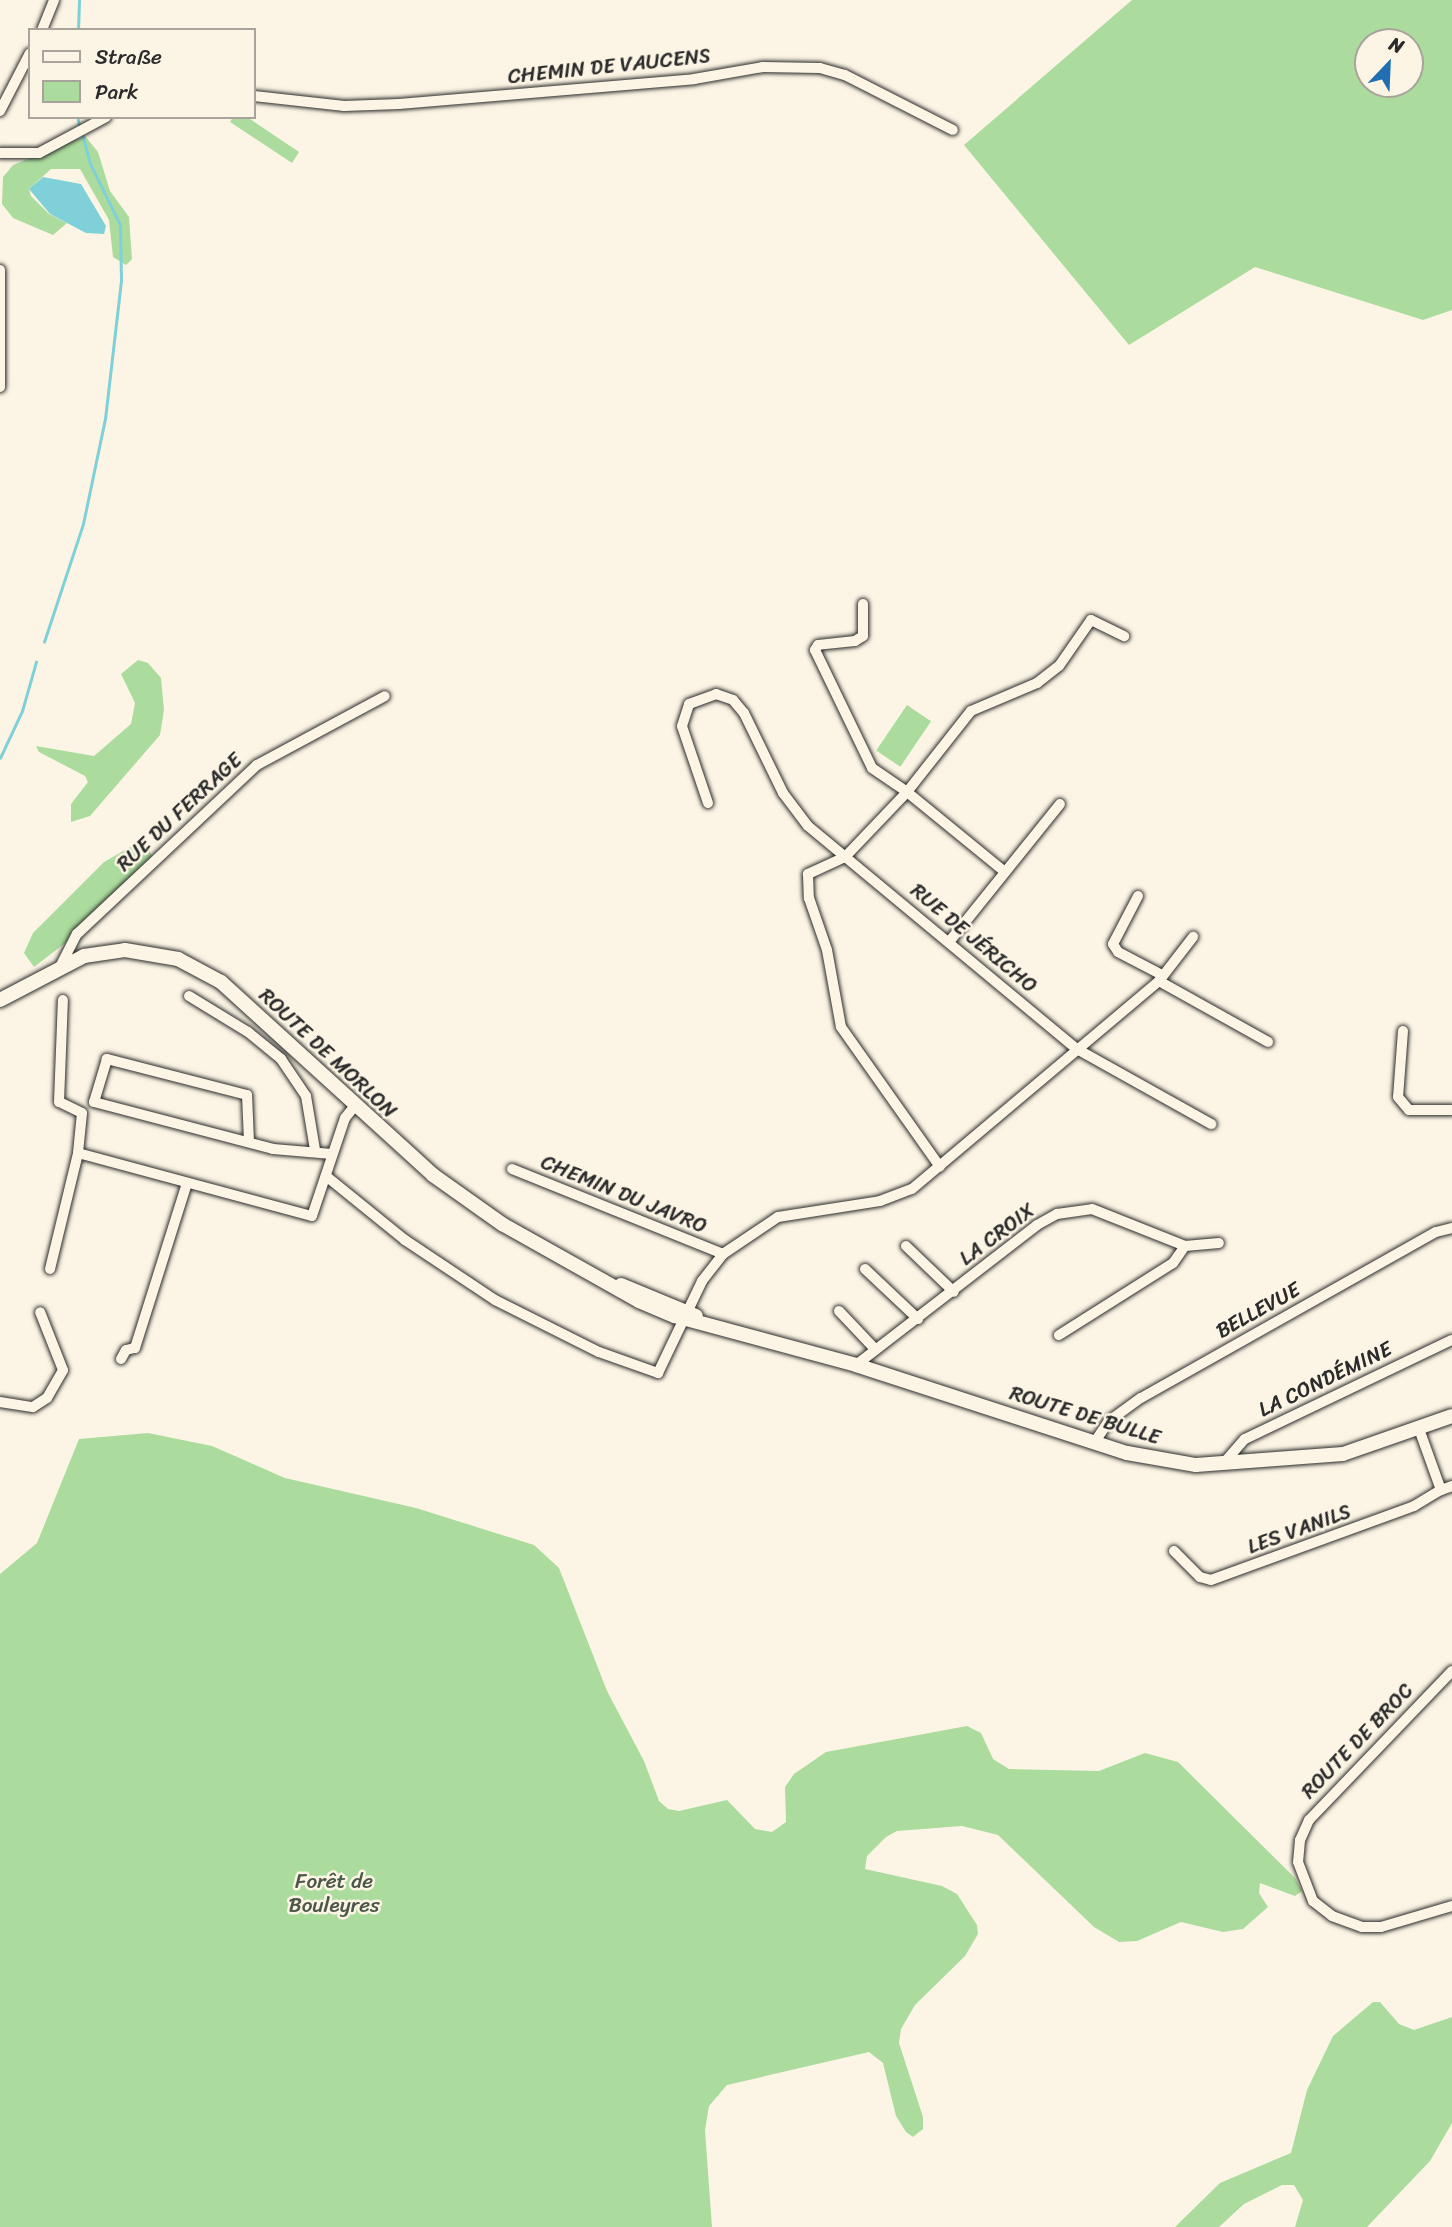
<!DOCTYPE html>
<html>
<head>
<meta charset="utf-8">
<style>
  body { margin:0 }
  #map { position:relative; width:1452px; height:2227px; overflow:hidden; background:#fcf5e5; font-family:Sriracha,sans-serif }
  div>[style] { position:absolute }
  .green>* { inset:0; background:#abdc9d; transform-origin:0 0 }
  .water>* { inset:0; background:#7fd0d9 }
  .stream>* { height:2.5px; margin:-1.25px; padding:0 1.25px; transform-origin:1.25px; border-radius:1.25px; background:#7fd0d9 }
  .roads { filter:drop-shadow(0 0 2px #2b2b2b) drop-shadow(0 0 2px #2b2b2b) }
  .street>* { height:10px; margin:-5px; padding:0 5px; transform-origin:5px; border-radius:5px; background:#fcf5e5 }
  .secondary>* { height:14px; margin:-7px; padding:0 7px; transform-origin:7px; border-radius:7px; background:#fcf5e5 }
  span { translate:-50% -50%; white-space:nowrap; text-align:center; line-height:1.15; -webkit-text-stroke:5px #fcf5e5; paint-order:stroke }
  .street-label { font-size:21px; color:#2b2b2b }
  .park-label { font-size:21px; color:#4b5748 }
  .legend { position:absolute; left:28px; top:28px; width:228px; height:91px; box-sizing:border-box; background:#fcf5e5; border:2px solid #a8a49b; margin:0; padding:9px 12px; list-style:none; font-size:21px; color:#2b2b2b }
  .legend li { display:flex; align-items:center; gap:14px; height:35px }
  .legend b { width:35px; border:2px solid #a8a49b }
  .north { position:absolute; left:1354px; top:28px; width:70px; height:70px; box-sizing:border-box; background:#fcf5e5; border:2px solid #a8a49b; border-radius:50%; rotate:23deg; font-size:19px; font-weight:700; line-height:28px; text-align:center; color:#2b2b2b }
  .north::after { content:''; display:block; margin:auto; width:24px; height:32px; background:#1f6fb2; clip-path:polygon(50% 0,100% 100%,50% 72%,0 100%) }
</style>
</head>
<body>
<div id="map">
  <div class="green">
    <i style="clip-path:polygon(evenodd,1132px 0,1452px 0,1452px 310px,1423px 320px,1255px 267px,1129px 345px,964px 145px,1132px 0,1368px 42px,1410px 42px,1410px 84px,1368px 84px,1368px 42px)"></i>
    <i style="clip-path:polygon(233px 117px,247px 117px,299px 152px,292px 163px,230px 122px)"></i>
    <i style="clip-path:polygon(85px 136px,98px 152px,110px 191px,129px 217px,132px 259px,126px 265px,113px 257px,109px 220px,80px 169px,51px 169px,29px 189px,31px 196px,49px 214px,67px 223px,53px 235px,13px 218px,2px 204px,3px 177px,13px 165px)"></i>
    <i style="clip-path:polygon(138px 660px,148px 663px,161px 678px,164px 710px,160px 735px,90px 816px,71px 822px,71px 804px,88px 782px,85px 776px,39px 752px,36px 746px,94px 756px,131px 724px,135px 703px,121px 674px)"></i>
    <i style="left:907px;top:705px;width:29px;height:55px;rotate:34deg"></i>
    <i style="clip-path:polygon(137px 843px,148px 848px,152px 856px,144px 870px,77px 934px,34px 967px,24px 953px,33px 933px,104px 862px)"></i>
    <i style="clip-path:polygon(148px 1433px,212px 1446px,285px 1478px,416px 1508px,534px 1545px,559px 1568px,607px 1691px,644px 1761px,659px 1801px,668px 1809px,679px 1811px,727px 1800px,755px 1829px,772px 1832px,786px 1822px,785px 1787px,794px 1774px,826px 1752px,967px 1726px,981px 1733px,993px 1759px,1009px 1769px,1099px 1771px,1145px 1753px,1178px 1762px,1295px 1878px,1302px 1891px,1295px 1896px,1260px 1883px,1259px 1893px,1268px 1907px,1243px 1929px,1223px 1932px,1181px 1922px,1137px 1941px,1119px 1942px,1094px 1927px,998px 1835px,962px 1826px,897px 1831px,886px 1837px,867px 1856px,865px 1869px,942px 1886px,957px 1894px,977px 1925px,978px 1934px,965px 1956px,915px 2005px,901px 2029px,899px 2043px,923px 2117px,923px 2129px,913px 2137px,906px 2132px,896px 2116px,883px 2063px,869px 2052px,727px 2085px,709px 2106px,705px 2130px,712px 2227px,0 2227px,0 1574px,37px 1543px,79px 1439px)"></i>
    <i style="clip-path:polygon(1373px 2002px,1380px 2002px,1399px 2024px,1414px 2030px,1452px 2017px,1452px 2123px,1430px 2161px,1367px 2227px,1295px 2227px,1303px 2200px,1294px 2185px,1282px 2185px,1244px 2204px,1219px 2227px,1175px 2227px,1220px 2183px,1291px 2153px,1307px 2090px,1333px 2036px)"></i>
  </div>
  <div class="water">
    <i style="clip-path:polygon(43px 177px,81px 184px,106px 226px,104px 234px,86px 233px,50px 214px,29px 189px)"></i>
  </div>
  <div class="stream">
    <i style="left:78px;top:30px;width:30px;rotate:-88deg"></i>
    <i style="left:78px;top:117px;width:11px;rotate:80deg"></i>
    <i style="left:44px;top:642px;width:124px;rotate:-71.7deg"></i>
    <i style="left:83px;top:524px;width:107px;rotate:-78.2deg"></i>
    <i style="left:105px;top:419px;width:139px;rotate:-83.4deg"></i>
    <i style="left:121px;top:281px;width:56px;rotate:-91deg"></i>
    <i style="left:120px;top:225px;width:68px;rotate:-116.2deg"></i>
    <i style="left:90px;top:164px;width:30px;rotate:-105deg"></i>
    <i style="left:0;top:758px;width:52px;rotate:-64.9deg"></i>
    <i style="left:22px;top:711px;width:51px;rotate:-74.1deg"></i>
  </div>
  <div class="roads">
    <div class="street">
      <i style="left:42px;top:30px;width:32px;rotate:-68deg"></i>
      <i style="left:254px;top:96px;width:91px;rotate:6.3deg"></i>
      <i style="left:344px;top:106px;width:55px;rotate:-2.1deg"></i>
      <i style="left:399px;top:104px;width:296px;rotate:-4.8deg"></i>
      <i style="left:694px;top:79px;width:70px;rotate:-9.9deg"></i>
      <i style="left:763px;top:67px;width:57px;rotate:1deg"></i>
      <i style="left:820px;top:68px;width:26px;rotate:16deg"></i>
      <i style="left:845px;top:75px;width:121px;rotate:27deg"></i>
      <i style="left:0;top:111px;width:65px;rotate:-62.7deg"></i>
      <i style="left:0;top:153px;width:39px"></i>
      <i style="left:39px;top:153px;width:76px;rotate:-28.2deg"></i>
      <i style="left:0;top:270px;width:117px;rotate:90deg"></i>
      <i style="left:863px;top:604px;width:32px;rotate:90deg"></i>
      <i style="left:863px;top:636px;width:9px;rotate:148deg"></i>
      <i style="left:855px;top:641px;width:37px;rotate:174deg"></i>
      <i style="left:818px;top:645px;width:6px;rotate:121deg"></i>
      <i style="left:815px;top:650px;width:131px;rotate:64.2deg"></i>
      <i style="left:872px;top:768px;width:42px;rotate:34.4deg"></i>
      <i style="left:907px;top:792px;width:90px;rotate:133.6deg"></i>
      <i style="left:845px;top:857px;width:41px;rotate:155.3deg"></i>
      <i style="left:808px;top:874px;width:24px;rotate:88deg"></i>
      <i style="left:809px;top:898px;width:55px;rotate:70.9deg"></i>
      <i style="left:827px;top:950px;width:78px;rotate:79.7deg"></i>
      <i style="left:841px;top:1027px;width:171px;rotate:54.7deg"></i>
      <i style="left:708px;top:803px;width:81px;rotate:-108.7deg"></i>
      <i style="left:682px;top:726px;width:23px;rotate:-72deg"></i>
      <i style="left:689px;top:704px;width:29px;rotate:-20deg"></i>
      <i style="left:716px;top:694px;width:18px;rotate:19deg"></i>
      <i style="left:733px;top:700px;width:17px;rotate:50deg"></i>
      <i style="left:744px;top:713px;width:89px;rotate:64deg"></i>
      <i style="left:783px;top:793px;width:41px;rotate:52.9deg"></i>
      <i style="left:808px;top:826px;width:349px;rotate:39.7deg"></i>
      <i style="left:1077px;top:1049px;width:154px;rotate:29.2deg"></i>
      <i style="left:1005px;top:872px;width:127px;rotate:-140.8deg"></i>
      <i style="left:907px;top:792px;width:103px;rotate:-51.7deg"></i>
      <i style="left:971px;top:711px;width:72px;rotate:-23deg"></i>
      <i style="left:1037px;top:683px;width:28px;rotate:-38deg"></i>
      <i style="left:1059px;top:666px;width:56px;rotate:-55.2deg"></i>
      <i style="left:1091px;top:620px;width:37px;rotate:26deg"></i>
      <i style="left:1138px;top:896px;width:54px;rotate:117.5deg"></i>
      <i style="left:1113px;top:944px;width:9px;rotate:58deg"></i>
      <i style="left:1118px;top:952px;width:50px;rotate:27.6deg"></i>
      <i style="left:949px;top:942px;width:177px;rotate:-51.2deg"></i>
      <i style="left:61px;top:965px;width:35px;rotate:-63deg"></i>
      <i style="left:77px;top:934px;width:247px;rotate:-43.2deg"></i>
      <i style="left:257px;top:765px;width:145px;rotate:-28.3deg"></i>
      <i style="left:1159px;top:981px;width:125px;rotate:29.2deg"></i>
      <i style="left:189px;top:996px;width:69px;rotate:31.4deg"></i>
      <i style="left:248px;top:1032px;width:43px;rotate:39.3deg"></i>
      <i style="left:281px;top:1059px;width:45px;rotate:56deg"></i>
      <i style="left:306px;top:1096px;width:55px;rotate:80.5deg"></i>
      <i style="left:1403px;top:1031px;width:66px;rotate:94.3deg"></i>
      <i style="left:1398px;top:1097px;width:17px;rotate:50deg"></i>
      <i style="left:1409px;top:1110px;width:43px"></i>
      <i style="left:249px;top:1142px;width:47px;rotate:-92.4deg"></i>
      <i style="left:247px;top:1095px;width:145px;rotate:-165.6deg"></i>
      <i style="left:107px;top:1059px;width:45px;rotate:106.8deg"></i>
      <i style="left:94px;top:1102px;width:185px;rotate:14.7deg"></i>
      <i style="left:273px;top:1149px;width:59px;rotate:4.8deg"></i>
      <i style="left:78px;top:1153px;width:242px;rotate:15.1deg"></i>
      <i style="left:312px;top:1216px;width:103px;rotate:-71.4deg"></i>
      <i style="left:345px;top:1118px;width:14px;rotate:-51deg"></i>
      <i style="left:512px;top:1169px;width:227px;rotate:21.9deg"></i>
      <i style="left:326px;top:1176px;width:102px;rotate:39deg"></i>
      <i style="left:405px;top:1240px;width:108px;rotate:33.7deg"></i>
      <i style="left:495px;top:1300px;width:116px;rotate:26.6deg"></i>
      <i style="left:599px;top:1352px;width:63px;rotate:19.6deg"></i>
      <i style="left:658px;top:1373px;width:102px;rotate:-64.4deg"></i>
      <i style="left:702px;top:1281px;width:34px;rotate:-52deg"></i>
      <i style="left:723px;top:1254px;width:66px;rotate:-33.9deg"></i>
      <i style="left:778px;top:1217px;width:103px;rotate:-8.9deg"></i>
      <i style="left:880px;top:1201px;width:34px;rotate:-21deg"></i>
      <i style="left:912px;top:1189px;width:323px;rotate:-40.1deg"></i>
      <i style="left:1159px;top:981px;width:56px;rotate:-52.3deg"></i>
      <i style="left:906px;top:1246px;width:66px;rotate:43.8deg"></i>
      <i style="left:1185px;top:1246px;width:34px;rotate:-5deg"></i>
      <i style="left:50px;top:1269px;width:119px;rotate:-76.4deg"></i>
      <i style="left:78px;top:1153px;width:40px;rotate:-84.3deg"></i>
      <i style="left:82px;top:1113px;width:25px;rotate:-154deg"></i>
      <i style="left:59px;top:1102px;width:102px;rotate:-87.8deg"></i>
      <i style="left:865px;top:1269px;width:73px;rotate:43.3deg"></i>
      <i style="left:839px;top:1311px;width:51px;rotate:46.6deg"></i>
      <i style="left:121px;top:1359px;width:10px;rotate:-61deg"></i>
      <i style="left:126px;top:1350px;width:9px;rotate:-13deg"></i>
      <i style="left:135px;top:1348px;width:173px;rotate:-72.5deg"></i>
      <i style="left:856px;top:1365px;width:229px;rotate:-37.7deg"></i>
      <i style="left:1037px;top:1225px;width:23px;rotate:-29deg"></i>
      <i style="left:1057px;top:1214px;width:35px;rotate:-8deg"></i>
      <i style="left:1092px;top:1209px;width:100px;rotate:21.7deg"></i>
      <i style="left:1185px;top:1246px;width:21px;rotate:125deg"></i>
      <i style="left:1173px;top:1263px;width:135px;rotate:147.7deg"></i>
      <i style="left:0;top:1402px;width:33px;rotate:9deg"></i>
      <i style="left:33px;top:1407px;width:17px;rotate:-33deg"></i>
      <i style="left:47px;top:1398px;width:32px;rotate:-60deg"></i>
      <i style="left:63px;top:1370px;width:62px;rotate:-111.6deg"></i>
      <i style="left:1094px;top:1443px;width:27px;rotate:-56deg"></i>
      <i style="left:1109px;top:1421px;width:39px;rotate:-36deg"></i>
      <i style="left:1141px;top:1398px;width:338px;rotate:-29.4deg"></i>
      <i style="left:1436px;top:1232px;width:16px;rotate:-14deg"></i>
      <i style="left:1223px;top:1464px;width:33px;rotate:-49deg"></i>
      <i style="left:1245px;top:1439px;width:229px;rotate:-25.6deg"></i>
      <i style="left:1441px;top:1490px;width:12px;rotate:-20deg"></i>
      <i style="left:1174px;top:1551px;width:37px;rotate:45deg"></i>
      <i style="left:1200px;top:1577px;width:11px;rotate:15deg"></i>
      <i style="left:1211px;top:1580px;width:216px;rotate:-20deg"></i>
      <i style="left:1414px;top:1506px;width:31px;rotate:-31deg"></i>
      <i style="left:1441px;top:1490px;width:65px;rotate:-109.8deg"></i>
      <i style="left:1452px;top:1671px;width:207px;rotate:133.8deg"></i>
      <i style="left:1309px;top:1820px;width:22px;rotate:114deg"></i>
      <i style="left:1300px;top:1840px;width:22px;rotate:95deg"></i>
      <i style="left:1298px;top:1862px;width:42px;rotate:69deg"></i>
      <i style="left:1313px;top:1901px;width:24px;rotate:38deg"></i>
      <i style="left:1332px;top:1916px;width:32px;rotate:20deg"></i>
      <i style="left:1362px;top:1927px;width:19px"></i>
      <i style="left:1381px;top:1927px;width:74px;rotate:-16.5deg"></i>
    </div>
    <div class="secondary">
      <i style="left:0;top:1000px;width:95px;rotate:-27.6deg"></i>
      <i style="left:84px;top:956px;width:41px;rotate:-8.3deg"></i>
      <i style="left:125px;top:950px;width:54px;rotate:9.6deg"></i>
      <i style="left:178px;top:959px;width:49px;rotate:28.1deg"></i>
      <i style="left:221px;top:982px;width:287px;rotate:42.3deg"></i>
      <i style="left:433px;top:1175px;width:85px;rotate:35.4deg"></i>
      <i style="left:502px;top:1224px;width:157px;rotate:29.3deg"></i>
      <i style="left:639px;top:1301px;width:39px;rotate:23deg"></i>
      <i style="left:675px;top:1316px;width:188px;rotate:15.1deg"></i>
      <i style="left:856px;top:1365px;width:285px;rotate:18deg"></i>
      <i style="left:1127px;top:1453px;width:70px;rotate:9.9deg"></i>
      <i style="left:1196px;top:1465px;width:147px;rotate:-4.3deg"></i>
      <i style="left:1343px;top:1454px;width:115px;rotate:-19.2deg"></i>
      <i style="left:621px;top:1285px;width:81px;rotate:22.5deg"></i>
    </div>
  </div>
  <div class="street-label">
    <span style="left:609px;top:66px;rotate:-6deg">CHEMIN DE VAUCENS</span>
    <span style="left:179px;top:812px;rotate:-43deg">RUE DU FERRAGE</span>
    <span style="left:974px;top:938px;rotate:40deg">RUE DE JÉRICHO</span>
    <span style="left:328px;top:1053px;rotate:43deg">ROUTE DE MORLON</span>
    <span style="left:624px;top:1194px;rotate:22deg">CHEMIN DU JAVRO</span>
    <span style="left:997px;top:1234px;rotate:-37deg">LA CROIX</span>
    <span style="left:1258px;top:1310px;rotate:-29deg">BELLEVUE</span>
    <span style="left:1325px;top:1379px;rotate:-26deg">LA CONDÉMINE</span>
    <span style="left:1085px;top:1415px;rotate:17deg">ROUTE DE BULLE</span>
    <span style="left:1299px;top:1529px;rotate:-20deg">LES VANILS</span>
    <span style="left:1357px;top:1741px;rotate:-46deg">ROUTE DE BROC</span>
  </div>
  <div class="park-label">
    <span style="left:334px;top:1893px">Forêt de<br>Bouleyres</span>
  </div>
  <ul class="legend">
  <li><b style="height:9px;background:#fcf5e5"></b>Straße</li>
  <li><b style="height:19px;background:#abdc9d"></b>Park</li>
  </ul>
  <div class="north">N</div>
</div>
</body>
</html>
